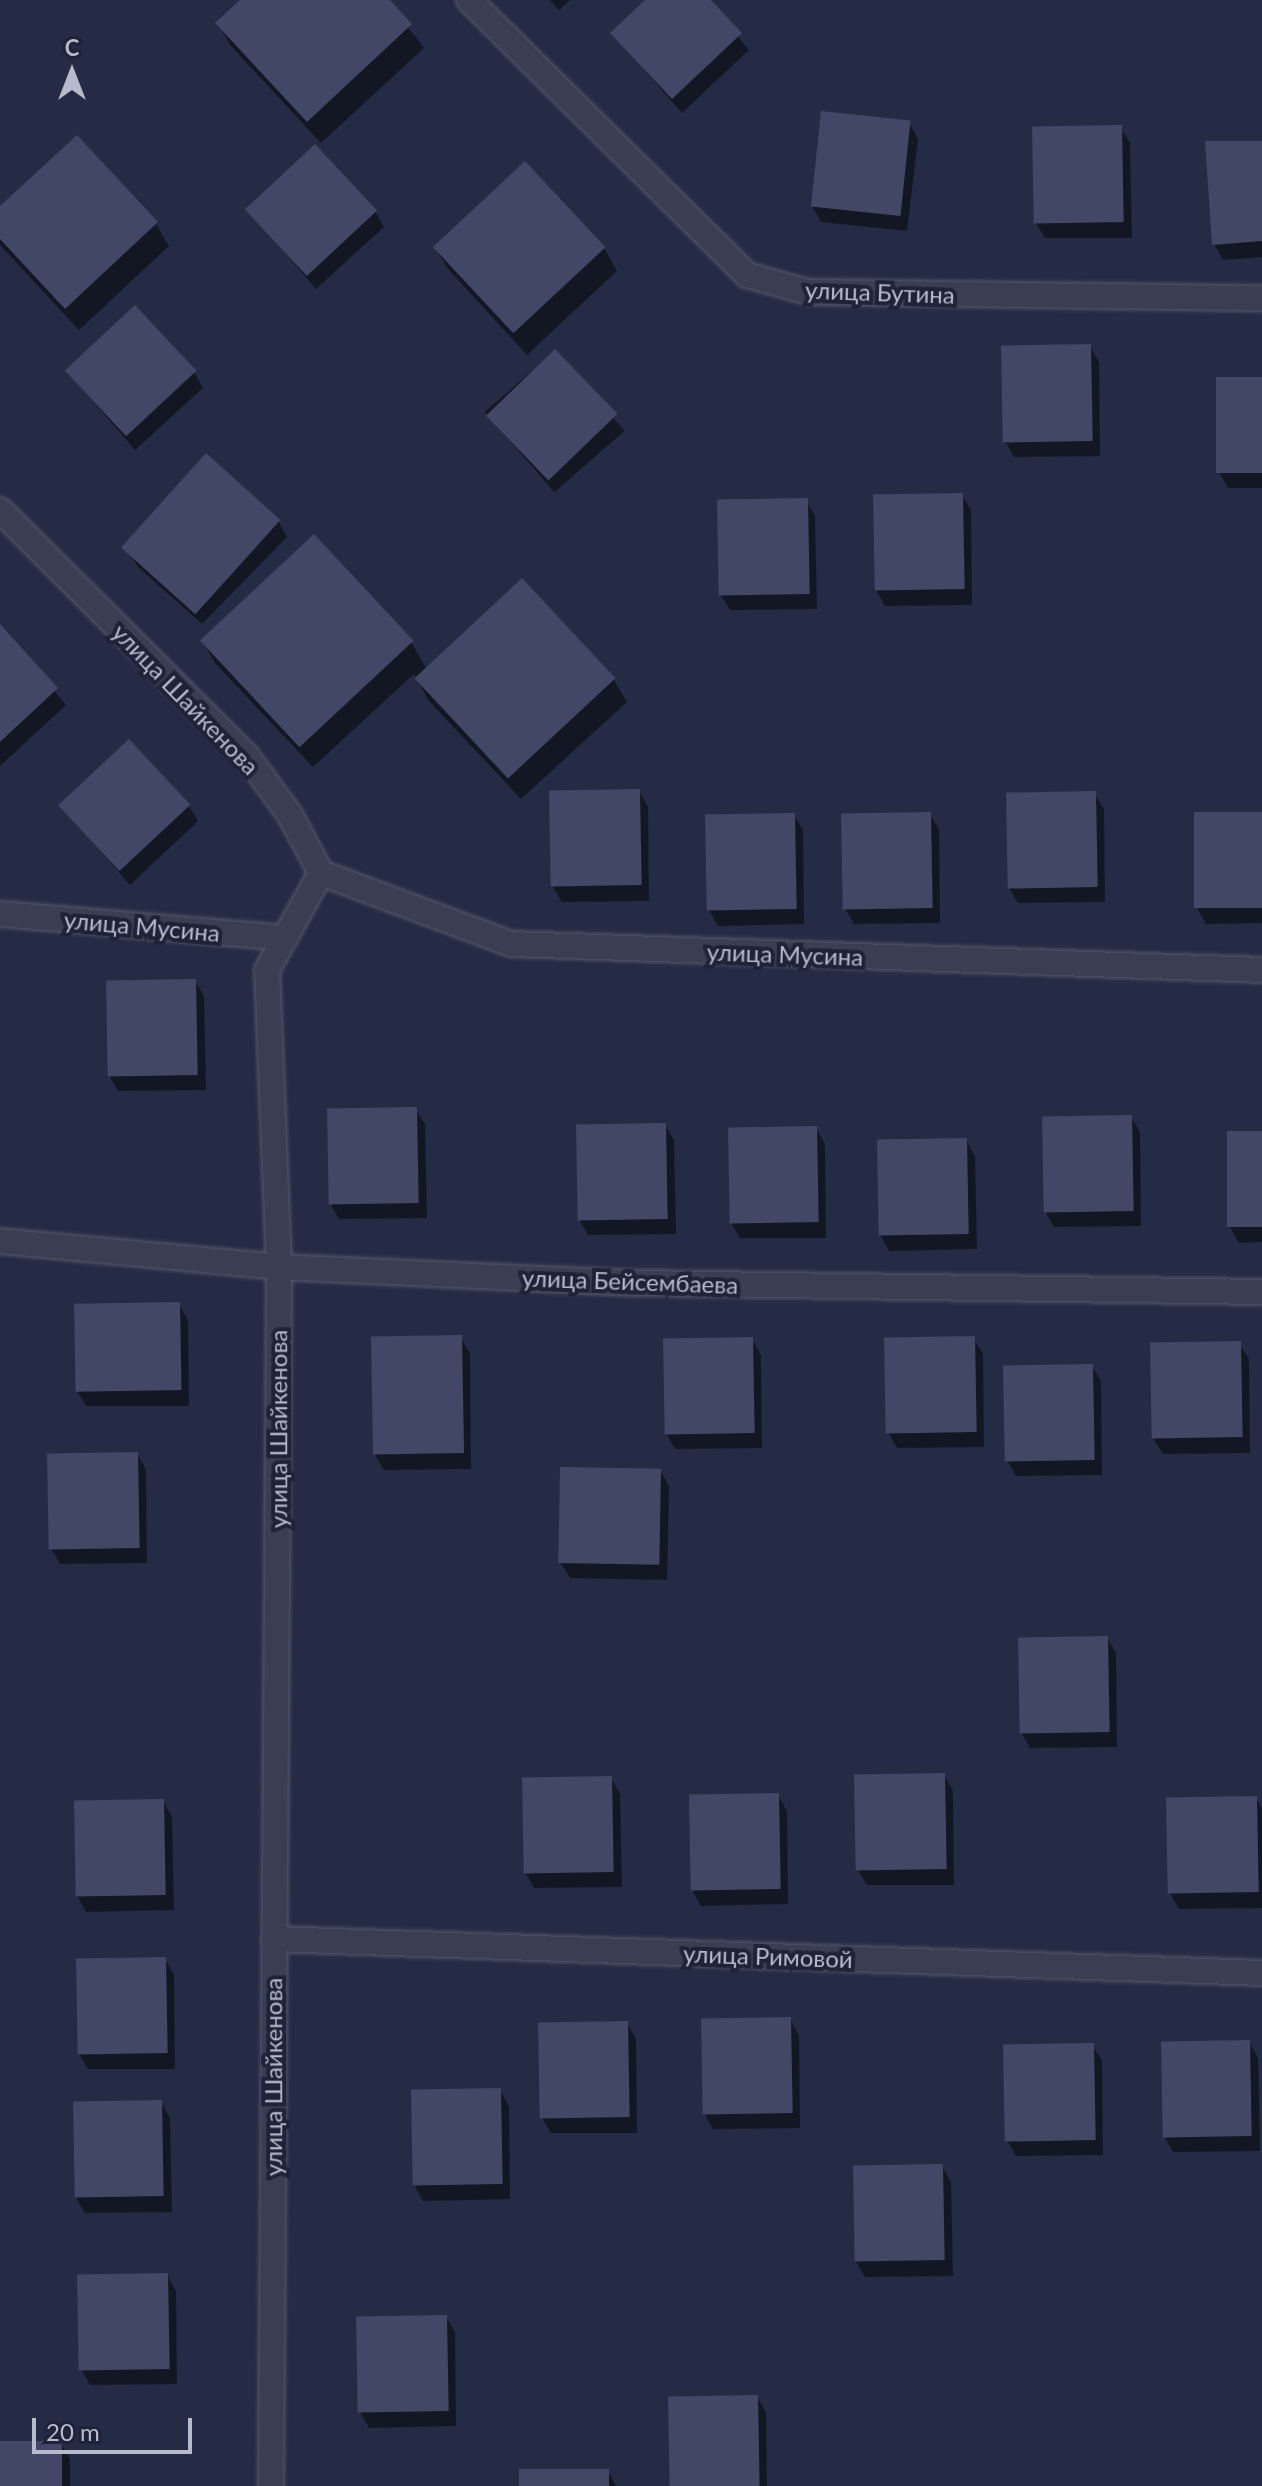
<!DOCTYPE html>
<html>
<head>
<meta charset="utf-8">
<style>
  body { margin:0 }
  #map { position:relative; width:1262px; height:2486px; overflow:hidden; background:#252b44; font-family:Lato,sans-serif }
  div>[style] { position:absolute }
  .shadow>* { inset:0; background:#0007; transform-origin:0 0 }
  .building>* { inset:0; background:#424765; transform-origin:0 0 }
  .roads { filter:drop-shadow(0 0 2px #55596e) drop-shadow(0 0 2px #55596e) }
  .street>* { height:24px; margin:-12px; padding:0 12px; transform-origin:12px; border-radius:12px; background:#3a3e54 }
  span { translate:-50% -50%; white-space:nowrap; text-align:center; line-height:1.15; -webkit-text-stroke:8px #1e2339; paint-order:stroke }
  .street-label { font-size:24px; color:#b7bacd }
  .north { position:absolute; left:32px; top:32px; width:80px; height:80px; -webkit-text-stroke:6px #1e2339; paint-order:stroke; rotate:0deg; font-size:22px; font-weight:700; line-height:32px; text-align:center; color:#b7bacd }
  .north::after { content:''; display:block; margin:auto; width:28px; height:36px; background:#b7bacd; clip-path:polygon(50% 0,100% 100%,50% 72%,0 100%) }
  .scale { position:absolute; left:32px; top:2418px; width:160px; height:36px; box-sizing:border-box; border:4px solid #b7bacd; border-top:0; padding-left:10px; font-size:24px; line-height:28px; white-space:nowrap; color:#b7bacd; -webkit-text-stroke:6px #1e2339; paint-order:stroke }
</style>
</head>
<body>
<div id="map">
  <div class="shadow">
    <i style="clip-path:polygon(243px 0,387px 0,424px 48px,321px 143px,231px 46px,218px 24px)"></i>
    <i style="clip-path:polygon(550px 0,570px 0,559px 10px)"></i>
    <i style="clip-path:polygon(648px 0,708px 0,749px 50px,682px 113px,612px 33px)"></i>
    <i style="clip-path:polygon(909px 123px,918px 139px,907px 231px,821px 222px,812px 206px)"></i>
    <i style="clip-path:polygon(1121px 128px,1130px 143px,1132px 238px,1045px 238px,1036px 223px)"></i>
    <i style="clip-path:polygon(1262px 143px,1262px 257px,1223px 260px,1214px 244px)"></i>
    <i style="clip-path:polygon(0 209px,156px 224px,169px 246px,79px 330px,0 245px)"></i>
    <i style="clip-path:polygon(248px 209px,375px 211px,384px 227px,316px 289px)"></i>
    <i style="clip-path:polygon(435px 247px,604px 248px,617px 271px,527px 355px,448px 269px)"></i>
    <i style="clip-path:polygon(1090px 346px,1099px 362px,1100px 456px,1014px 457px,1005px 441px)"></i>
    <i style="left:555px;top:351px;width:106px;height:93px;rotate:49deg"></i>
    <i style="clip-path:polygon(66px 370px,194px 372px,203px 388px,135px 450px)"></i>
    <i style="clip-path:polygon(1262px 379px,1262px 488px,1228px 488px,1219px 472px)"></i>
    <i style="clip-path:polygon(962px 495px,971px 510px,972px 605px,885px 606px,876px 590px)"></i>
    <i style="clip-path:polygon(806px 500px,815px 516px,817px 609px,730px 610px,720px 594px)"></i>
    <i style="clip-path:polygon(278px 521px,287px 537px,202px 624px,138px 567px,128px 551px)"></i>
    <i style="clip-path:polygon(0 627px,66px 705px,0 766px)"></i>
    <i style="clip-path:polygon(202px 640px,411px 642px,426px 668px,614px 680px,627px 702px,521px 799px,429px 701px,414px 674px,313px 767px,215px 663px)"></i>
    <i style="clip-path:polygon(639px 791px,648px 807px,649px 901px,562px 902px,553px 887px)"></i>
    <i style="clip-path:polygon(1094px 793px,1104px 809px,1105px 902px,1018px 903px,1009px 888px)"></i>
    <i style="clip-path:polygon(61px 805px,189px 806px,198px 821px,130px 885px)"></i>
    <i style="clip-path:polygon(930px 814px,939px 829px,940px 923px,854px 924px,845px 908px)"></i>
    <i style="clip-path:polygon(1262px 814px,1262px 923px,1206px 924px,1197px 908px)"></i>
    <i style="clip-path:polygon(794px 815px,803px 830px,804px 924px,718px 926px,709px 910px)"></i>
    <i style="clip-path:polygon(195px 981px,204px 996px,206px 1090px,118px 1091px,109px 1075px)"></i>
    <i style="clip-path:polygon(416px 1109px,425px 1124px,427px 1218px,339px 1219px,330px 1203px)"></i>
    <i style="clip-path:polygon(1131px 1117px,1140px 1132px,1141px 1226px,1054px 1227px,1045px 1211px)"></i>
    <i style="clip-path:polygon(665px 1125px,674px 1140px,676px 1234px,588px 1235px,579px 1219px)"></i>
    <i style="clip-path:polygon(816px 1128px,825px 1144px,826px 1238px,740px 1238px,731px 1223px)"></i>
    <i style="clip-path:polygon(1262px 1133px,1262px 1242px,1239px 1243px,1230px 1227px)"></i>
    <i style="clip-path:polygon(966px 1140px,975px 1156px,977px 1249px,889px 1251px,880px 1235px)"></i>
    <i style="clip-path:polygon(179px 1304px,188px 1320px,189px 1406px,86px 1406px,77px 1391px)"></i>
    <i style="clip-path:polygon(460px 1337px,470px 1353px,471px 1469px,384px 1470px,375px 1455px)"></i>
    <i style="clip-path:polygon(973px 1338px,983px 1354px,984px 1447px,897px 1448px,888px 1432px)"></i>
    <i style="clip-path:polygon(752px 1339px,761px 1355px,762px 1448px,675px 1449px,666px 1433px)"></i>
    <i style="clip-path:polygon(1239px 1343px,1249px 1359px,1250px 1453px,1163px 1454px,1153px 1438px)"></i>
    <i style="clip-path:polygon(1092px 1366px,1101px 1381px,1102px 1475px,1016px 1476px,1007px 1460px)"></i>
    <i style="clip-path:polygon(137px 1454px,146px 1469px,147px 1563px,60px 1564px,51px 1548px)"></i>
    <i style="clip-path:polygon(660px 1470px,669px 1486px,667px 1580px,570px 1578px,560px 1562px)"></i>
    <i style="clip-path:polygon(1107px 1638px,1116px 1653px,1117px 1747px,1030px 1748px,1021px 1732px)"></i>
    <i style="clip-path:polygon(944px 1775px,953px 1791px,954px 1885px,867px 1885px,858px 1870px)"></i>
    <i style="clip-path:polygon(611px 1778px,620px 1794px,622px 1887px,534px 1888px,525px 1872px)"></i>
    <i style="clip-path:polygon(778px 1795px,787px 1811px,788px 1904px,701px 1906px,692px 1890px)"></i>
    <i style="clip-path:polygon(1256px 1798px,1262px 1809px,1262px 1908px,1179px 1909px,1170px 1893px)"></i>
    <i style="clip-path:polygon(163px 1801px,172px 1817px,174px 1910px,86px 1912px,77px 1896px)"></i>
    <i style="clip-path:polygon(165px 1959px,174px 1975px,175px 2069px,88px 2069px,79px 2054px)"></i>
    <i style="clip-path:polygon(790px 2019px,799px 2035px,800px 2128px,713px 2129px,704px 2113px)"></i>
    <i style="clip-path:polygon(627px 2023px,636px 2039px,637px 2133px,551px 2133px,542px 2118px)"></i>
    <i style="clip-path:polygon(1249px 2042px,1258px 2058px,1260px 2151px,1173px 2152px,1164px 2136px)"></i>
    <i style="clip-path:polygon(1092px 2045px,1102px 2060px,1103px 2155px,1016px 2156px,1007px 2140px)"></i>
    <i style="clip-path:polygon(500px 2090px,509px 2106px,510px 2199px,423px 2201px,414px 2185px)"></i>
    <i style="clip-path:polygon(161px 2102px,170px 2118px,172px 2212px,85px 2213px,76px 2198px)"></i>
    <i style="clip-path:polygon(942px 2166px,951px 2182px,953px 2276px,865px 2277px,856px 2262px)"></i>
    <i style="clip-path:polygon(167px 2275px,176px 2291px,177px 2384px,90px 2385px,81px 2369px)"></i>
    <i style="clip-path:polygon(446px 2317px,455px 2332px,456px 2426px,369px 2428px,360px 2412px)"></i>
    <i style="clip-path:polygon(757px 2397px,766px 2412px,767px 2486px,672px 2486px)"></i>
    <i style="clip-path:polygon(61px 2443px,70px 2459px,70px 2486px,0 2486px,0 2444px)"></i>
    <i style="clip-path:polygon(608px 2471px,616px 2486px,522px 2486px)"></i>
  </div>
  <div class="building">
    <i style="clip-path:polygon(240px 0,390px 0,412px 24px,307px 122px,215px 23px)"></i>
    <i style="clip-path:polygon(645px 0,711px 0,742px 33px,672px 99px,610px 33px)"></i>
    <i style="left:821px;top:111px;width:90px;height:96px;rotate:6deg"></i>
    <i style="left:1122px;top:125px;width:97px;height:90px;rotate:89deg"></i>
    <i style="clip-path:polygon(77px 135px,158px 222px,65px 309px,0 239px,0 206px)"></i>
    <i style="clip-path:polygon(1205px 141px,1262px 141px,1262px 241px,1212px 245px)"></i>
    <i style="left:315px;top:144px;width:91px;height:96px;rotate:47deg"></i>
    <i style="left:525px;top:161px;width:118px;height:126px;rotate:47deg"></i>
    <i style="left:135px;top:305px;width:90px;height:96px;rotate:47deg"></i>
    <i style="left:1091px;top:344px;width:97px;height:90px;rotate:89deg"></i>
    <i style="left:555px;top:349px;width:90px;height:96px;rotate:46deg"></i>
    <i style="left:1216px;top:377px;width:46px;height:96px"></i>
    <i style="left:206px;top:453px;width:100px;height:127px;rotate:42deg"></i>
    <i style="left:963px;top:493px;width:96px;height:90px;rotate:89deg"></i>
    <i style="left:808px;top:498px;width:96px;height:91px;rotate:89deg"></i>
    <i style="left:314px;top:534px;width:146px;height:156px;rotate:47deg"></i>
    <i style="left:522px;top:578px;width:137px;height:147px;rotate:47deg"></i>
    <i style="clip-path:polygon(0 624px,58px 688px,0 742px)"></i>
    <i style="left:129px;top:739px;width:90px;height:97px;rotate:47deg"></i>
    <i style="left:640px;top:789px;width:96px;height:91px;rotate:89deg"></i>
    <i style="left:1096px;top:791px;width:96px;height:90px;rotate:89deg"></i>
    <i style="left:931px;top:812px;width:96px;height:90px;rotate:89deg"></i>
    <i style="left:1262px;top:812px;width:96px;height:68px;rotate:90deg"></i>
    <i style="left:795px;top:813px;width:96px;height:90px;rotate:89deg"></i>
    <i style="left:196px;top:979px;width:96px;height:90px;rotate:89deg"></i>
    <i style="left:417px;top:1107px;width:96px;height:90px;rotate:89deg"></i>
    <i style="left:1132px;top:1115px;width:96px;height:90px;rotate:89deg"></i>
    <i style="left:666px;top:1123px;width:96px;height:90px;rotate:89deg"></i>
    <i style="left:817px;top:1126px;width:96px;height:89px;rotate:89deg"></i>
    <i style="left:1262px;top:1131px;width:96px;height:35px;rotate:90deg"></i>
    <i style="left:967px;top:1138px;width:96px;height:90px;rotate:89deg"></i>
    <i style="left:180px;top:1302px;width:88px;height:106px;rotate:89deg"></i>
    <i style="left:462px;top:1335px;width:118px;height:91px;rotate:89deg"></i>
    <i style="left:975px;top:1336px;width:96px;height:91px;rotate:89deg"></i>
    <i style="left:753px;top:1337px;width:96px;height:90px;rotate:89deg"></i>
    <i style="left:1241px;top:1341px;width:96px;height:91px;rotate:89deg"></i>
    <i style="left:1093px;top:1364px;width:96px;height:90px;rotate:89deg"></i>
    <i style="left:138px;top:1452px;width:96px;height:91px;rotate:89deg"></i>
    <i style="left:560px;top:1467px;width:101px;height:96px;rotate:1deg"></i>
    <i style="left:1108px;top:1636px;width:96px;height:90px;rotate:89deg"></i>
    <i style="left:945px;top:1773px;width:96px;height:91px;rotate:89deg"></i>
    <i style="left:612px;top:1776px;width:96px;height:90px;rotate:89deg"></i>
    <i style="left:779px;top:1793px;width:96px;height:90px;rotate:89deg"></i>
    <i style="left:1257px;top:1796px;width:96px;height:91px;rotate:89deg"></i>
    <i style="left:164px;top:1799px;width:96px;height:90px;rotate:89deg"></i>
    <i style="left:166px;top:1957px;width:96px;height:90px;rotate:89deg"></i>
    <i style="left:791px;top:2017px;width:96px;height:90px;rotate:89deg"></i>
    <i style="left:628px;top:2021px;width:96px;height:90px;rotate:89deg"></i>
    <i style="left:1250px;top:2040px;width:96px;height:89px;rotate:89deg"></i>
    <i style="left:1094px;top:2043px;width:97px;height:91px;rotate:89deg"></i>
    <i style="left:501px;top:2088px;width:96px;height:90px;rotate:89deg"></i>
    <i style="left:162px;top:2100px;width:96px;height:89px;rotate:89deg"></i>
    <i style="left:943px;top:2164px;width:96px;height:90px;rotate:89deg"></i>
    <i style="left:168px;top:2273px;width:96px;height:91px;rotate:89deg"></i>
    <i style="left:447px;top:2315px;width:96px;height:91px;rotate:89deg"></i>
    <i style="left:758px;top:2395px;width:91px;height:90px;rotate:89deg"></i>
    <i style="left:62px;top:2441px;width:45px;height:62px;rotate:90deg"></i>
    <i style="left:609px;top:2469px;width:17px;height:90px;rotate:90deg"></i>
  </div>
  <div class="roads">
    <div class="street">
      <i style="left:469px;top:0;width:391px;rotate:44.7deg"></i>
      <i style="left:747px;top:275px;width:63px;rotate:15.6deg"></i>
      <i style="left:808px;top:292px;width:454px;rotate:0.8deg"></i>
      <i style="left:0;top:510px;width:347px;rotate:44.9deg"></i>
      <i style="left:246px;top:755px;width:74px;rotate:53.7deg"></i>
      <i style="left:290px;top:815px;width:66px;rotate:61.9deg"></i>
      <i style="left:321px;top:873px;width:203px;rotate:20.5deg"></i>
      <i style="left:511px;top:944px;width:751px;rotate:1.98deg"></i>
      <i style="left:0;top:914px;width:286px;rotate:4.8deg"></i>
      <i style="left:0;top:1241px;width:280px;rotate:5.3deg"></i>
      <i style="left:279px;top:1267px;width:357px;rotate:2.6deg"></i>
      <i style="left:636px;top:1283px;width:626px;rotate:0.82deg"></i>
      <i style="left:274px;top:1939px;width:989px;rotate:1.97deg"></i>
      <i style="left:271px;top:2486px;width:1219px;rotate:-89.62deg"></i>
      <i style="left:279px;top:1267px;width:297px;rotate:-92.3deg"></i>
      <i style="left:267px;top:970px;width:111px;rotate:-60.9deg"></i>
    </div>
  </div>
  <div class="street-label">
    <span style="left:880px;top:292px;rotate:2deg">улица Бутина</span>
    <span style="left:186px;top:699px;rotate:46deg">улица Шайкенова</span>
    <span style="left:142px;top:926px;rotate:5deg">улица Мусина</span>
    <span style="left:785px;top:954px;rotate:2deg">улица Мусина</span>
    <span style="left:630px;top:1281px;rotate:2deg">улица Бейсембаева</span>
    <span style="left:278px;top:1429px;rotate:-90deg">улица Шайкенова</span>
    <span style="left:768px;top:1956px;rotate:2deg">улица Римовой</span>
    <span style="left:273px;top:2077px;rotate:-90deg">улица Шайкенова</span>
  </div>
  <div class="north">С</div>
  <div class="scale">20 m</div>
</div>
</body>
</html>
